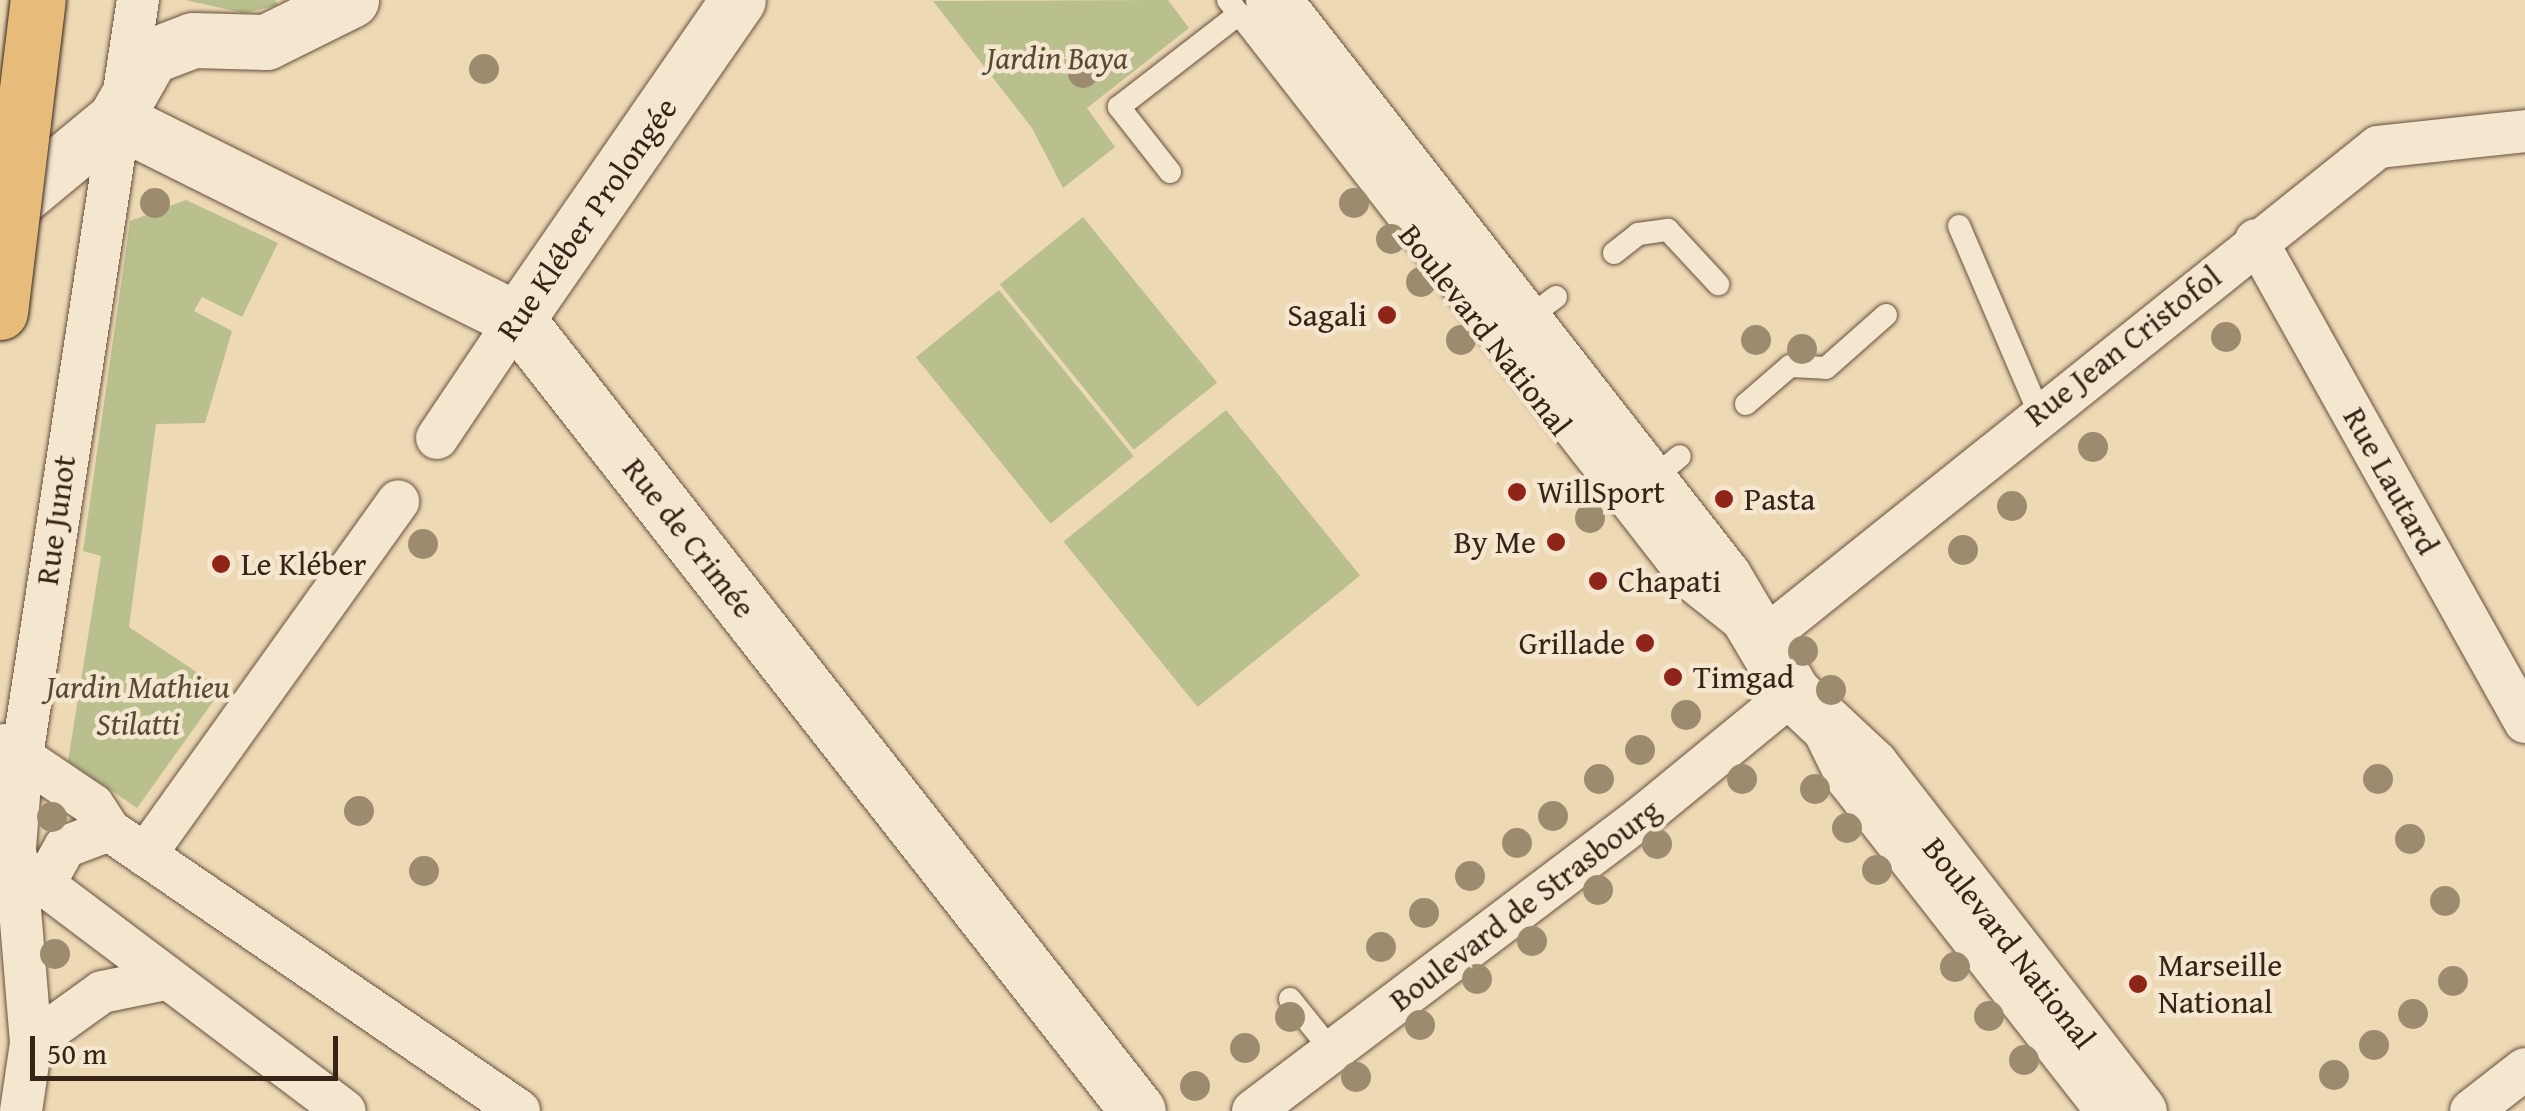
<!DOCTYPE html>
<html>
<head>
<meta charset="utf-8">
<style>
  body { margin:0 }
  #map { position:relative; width:2525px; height:1111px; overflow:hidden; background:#eed9b5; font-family:"Gentium Book Plus",serif }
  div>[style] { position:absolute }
  .green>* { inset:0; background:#b9bf8d; transform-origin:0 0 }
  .roads { filter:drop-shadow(0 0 2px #66513e) drop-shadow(0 0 2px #66513e) }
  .lane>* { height:22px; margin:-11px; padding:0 11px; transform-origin:11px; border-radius:11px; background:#f4e6cf }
  .street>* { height:42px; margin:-21px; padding:0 21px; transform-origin:21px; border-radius:21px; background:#f4e6cf }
  .secondary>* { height:55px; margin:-27.5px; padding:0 27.5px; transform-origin:27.5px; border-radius:27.5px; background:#f4e6cf }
  .bridges { filter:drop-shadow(0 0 2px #382417) drop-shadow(0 0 2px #382417) }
  .highway-bridge>* { height:55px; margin:-27.5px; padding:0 27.5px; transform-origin:27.5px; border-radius:27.5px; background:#e7bc7a }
  .trees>* { width:30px; height:30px; margin:-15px; border-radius:50%; background:#9c8b6e }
  .dots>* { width:28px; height:28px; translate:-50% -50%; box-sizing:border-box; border:5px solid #f4e6cf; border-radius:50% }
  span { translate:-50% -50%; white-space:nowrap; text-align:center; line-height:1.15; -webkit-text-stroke:9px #f4e6cf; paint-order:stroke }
  .park-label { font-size:32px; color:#584b34; font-style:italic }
  .street-label { font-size:32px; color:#382417 }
  .poi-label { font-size:32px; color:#382417 }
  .right { translate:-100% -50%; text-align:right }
  .left { translate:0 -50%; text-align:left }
  .scale { position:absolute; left:30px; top:1036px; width:308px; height:45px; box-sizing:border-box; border:5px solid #382417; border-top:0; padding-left:12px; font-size:30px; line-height:35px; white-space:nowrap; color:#382417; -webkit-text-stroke:8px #f4e6cf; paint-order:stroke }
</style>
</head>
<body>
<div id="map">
  <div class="green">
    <i style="clip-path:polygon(185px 0,275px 0,278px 5px,244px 13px)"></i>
    <i style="clip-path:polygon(1168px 0,1189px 28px,1087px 108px,1115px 147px,1063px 188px,1032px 128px,933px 1px)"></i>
    <i style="clip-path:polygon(186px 200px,278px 243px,242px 317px,202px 297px,194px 311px,232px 331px,205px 423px,156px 424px,129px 627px,222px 689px,137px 808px,68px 761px,101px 556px,83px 551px,130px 221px)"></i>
    <i style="left:1083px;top:217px;width:213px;height:107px;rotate:51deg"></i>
    <i style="left:999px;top:290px;width:214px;height:107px;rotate:51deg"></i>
    <i style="left:1226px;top:410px;width:213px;height:209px;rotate:51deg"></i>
  </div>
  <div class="roads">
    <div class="lane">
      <i style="left:1228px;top:0;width:745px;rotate:52.08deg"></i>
      <i style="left:1686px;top:588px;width:63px;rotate:38.5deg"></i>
      <i style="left:1170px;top:172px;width:83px;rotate:-128.1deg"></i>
      <i style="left:1119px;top:107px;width:152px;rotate:-37.8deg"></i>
      <i style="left:1959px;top:226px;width:203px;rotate:66.8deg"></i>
      <i style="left:1614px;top:253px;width:31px;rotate:-38deg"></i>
      <i style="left:1638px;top:234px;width:30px;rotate:-8deg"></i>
      <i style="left:1668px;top:230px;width:74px;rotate:47.2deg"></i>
      <i style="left:1524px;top:321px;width:40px;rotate:-37deg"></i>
      <i style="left:1746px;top:404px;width:58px;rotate:-40.8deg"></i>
      <i style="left:1790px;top:366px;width:36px;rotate:3deg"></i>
      <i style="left:1826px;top:368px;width:80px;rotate:-41.5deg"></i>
      <i style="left:1649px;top:482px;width:40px;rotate:-40deg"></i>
      <i style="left:1816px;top:737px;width:55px;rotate:63.9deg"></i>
      <i style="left:1840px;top:786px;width:412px;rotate:52deg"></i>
      <i style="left:1290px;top:999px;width:67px;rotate:51.1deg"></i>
    </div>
    <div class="street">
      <i style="left:2256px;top:240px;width:552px;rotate:60.83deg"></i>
      <i style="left:437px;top:438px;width:143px;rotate:-56.1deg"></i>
      <i style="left:1758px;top:643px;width:794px;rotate:-38.66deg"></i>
      <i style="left:2378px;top:147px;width:148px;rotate:-6.2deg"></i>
      <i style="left:4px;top:745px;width:107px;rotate:34deg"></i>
      <i style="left:93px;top:805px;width:30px;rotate:57deg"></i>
      <i style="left:109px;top:830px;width:497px;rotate:34.4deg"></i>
      <i style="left:145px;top:855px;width:435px;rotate:-54.4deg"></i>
      <i style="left:18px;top:865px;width:409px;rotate:37deg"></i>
      <i style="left:43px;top:886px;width:45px;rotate:-60.6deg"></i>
      <i style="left:65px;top:847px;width:47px;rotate:-21.1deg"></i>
      <i style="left:31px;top:1043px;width:87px;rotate:-35.7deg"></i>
      <i style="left:102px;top:992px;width:65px;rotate:-11.5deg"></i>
      <i style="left:21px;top:1111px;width:69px;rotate:-81.6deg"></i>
      <i style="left:31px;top:1043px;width:196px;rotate:-94.7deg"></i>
      <i style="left:15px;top:848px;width:92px;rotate:-85.6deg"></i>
      <i style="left:22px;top:756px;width:765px;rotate:-81.28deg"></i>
      <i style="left:1253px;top:1111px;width:488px;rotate:-37.1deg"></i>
      <i style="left:1642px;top:817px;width:195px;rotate:-39.4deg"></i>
      <i style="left:2471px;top:1111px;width:68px;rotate:-37.9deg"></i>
    </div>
    <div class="secondary">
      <i style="left:1273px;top:0;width:732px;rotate:51.99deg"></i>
      <i style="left:1724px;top:577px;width:135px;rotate:59.3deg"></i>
      <i style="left:1793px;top:693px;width:107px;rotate:43.1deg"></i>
      <i style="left:1871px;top:766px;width:437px;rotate:52.2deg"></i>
      <i style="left:115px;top:119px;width:449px;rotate:26.5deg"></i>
      <i style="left:517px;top:319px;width:1006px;rotate:51.9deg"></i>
      <i style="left:0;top:214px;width:149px;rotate:-39.6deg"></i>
      <i style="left:115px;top:119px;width:73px;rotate:-60.3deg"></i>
      <i style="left:151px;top:56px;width:45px;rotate:-20.9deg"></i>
      <i style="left:193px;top:40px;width:73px;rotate:1.6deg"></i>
      <i style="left:266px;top:42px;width:95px;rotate:-26.3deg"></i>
      <i style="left:517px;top:319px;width:388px;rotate:-55.3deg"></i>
    </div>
  </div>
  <div class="bridges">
    <div class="highway-bridge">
      <i style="left:0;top:312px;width:314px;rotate:-83.1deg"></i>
    </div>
  </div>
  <div class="trees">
    <i style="left:484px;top:69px"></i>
    <i style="left:1083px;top:73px"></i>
    <i style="left:155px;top:203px"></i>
    <i style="left:1354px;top:203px"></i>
    <i style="left:1391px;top:239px"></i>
    <i style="left:1421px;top:282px"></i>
    <i style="left:2226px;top:337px"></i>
    <i style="left:1461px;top:340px"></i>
    <i style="left:1756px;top:340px"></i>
    <i style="left:1802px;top:349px"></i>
    <i style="left:2093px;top:447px"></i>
    <i style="left:2012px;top:506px"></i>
    <i style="left:1590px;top:518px"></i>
    <i style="left:423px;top:544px"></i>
    <i style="left:1963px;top:550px"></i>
    <i style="left:1803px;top:651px"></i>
    <i style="left:1831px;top:690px"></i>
    <i style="left:1686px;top:715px"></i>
    <i style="left:1640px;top:750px"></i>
    <i style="left:1599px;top:779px"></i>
    <i style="left:1742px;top:779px"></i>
    <i style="left:2378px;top:779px"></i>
    <i style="left:1815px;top:789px"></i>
    <i style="left:359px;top:811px"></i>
    <i style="left:1553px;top:816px"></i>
    <i style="left:52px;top:817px"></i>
    <i style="left:1847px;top:828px"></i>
    <i style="left:2410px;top:839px"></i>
    <i style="left:1517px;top:843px"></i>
    <i style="left:1657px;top:844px"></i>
    <i style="left:1877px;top:870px"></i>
    <i style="left:424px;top:871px"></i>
    <i style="left:1470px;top:876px"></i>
    <i style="left:1598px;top:890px"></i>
    <i style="left:2445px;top:901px"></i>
    <i style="left:1424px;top:913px"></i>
    <i style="left:1532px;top:941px"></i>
    <i style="left:1381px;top:947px"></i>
    <i style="left:55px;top:954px"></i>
    <i style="left:1955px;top:967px"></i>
    <i style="left:1477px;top:979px"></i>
    <i style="left:2453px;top:981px"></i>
    <i style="left:2413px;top:1014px"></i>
    <i style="left:1989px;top:1016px"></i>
    <i style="left:1290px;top:1017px"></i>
    <i style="left:1420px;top:1025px"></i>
    <i style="left:2374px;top:1045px"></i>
    <i style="left:1245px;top:1048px"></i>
    <i style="left:2024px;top:1060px"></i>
    <i style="left:2334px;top:1075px"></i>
    <i style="left:1356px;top:1077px"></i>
    <i style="left:1195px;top:1086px"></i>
  </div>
  <div class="dots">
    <i style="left:1387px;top:315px;background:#8f2418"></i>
    <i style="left:1517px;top:492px;background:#8f2418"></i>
    <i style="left:1724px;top:499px;background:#8f2418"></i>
    <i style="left:1556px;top:542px;background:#8f2418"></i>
    <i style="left:221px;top:564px;background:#8f2418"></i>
    <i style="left:1598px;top:581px;background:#8f2418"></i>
    <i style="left:1645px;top:643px;background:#8f2418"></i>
    <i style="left:1673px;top:677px;background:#8f2418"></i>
    <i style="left:2138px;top:984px;background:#8f2418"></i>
  </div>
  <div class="park-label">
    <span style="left:1057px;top:58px">Jardin Baya</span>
    <span style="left:138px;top:706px">Jardin Mathieu<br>Stilatti</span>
  </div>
  <div class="street-label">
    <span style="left:587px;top:219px;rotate:-55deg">Rue Kléber Prolongée</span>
    <span style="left:1485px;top:330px;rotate:52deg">Boulevard National</span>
    <span style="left:2123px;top:346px;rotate:-38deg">Rue Jean Cristofol</span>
    <span style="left:2391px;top:481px;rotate:61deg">Rue Lautard</span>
    <span style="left:56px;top:520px;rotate:-82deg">Rue Junot</span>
    <span style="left:689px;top:538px;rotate:52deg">Rue de Crimée</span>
    <span style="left:1525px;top:905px;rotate:-37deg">Boulevard de Strasbourg</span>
    <span style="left:2009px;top:943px;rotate:52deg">Boulevard National</span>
  </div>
  <div class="poi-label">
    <span class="right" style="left:1367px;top:315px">Sagali</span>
    <span class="left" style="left:1537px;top:492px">WillSport</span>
    <span class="left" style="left:1744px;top:499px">Pasta</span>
    <span class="right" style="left:1536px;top:542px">By Me</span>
    <span class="left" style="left:241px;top:564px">Le Kléber</span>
    <span class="left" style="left:1618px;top:581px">Chapati</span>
    <span class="right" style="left:1625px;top:643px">Grillade</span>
    <span class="left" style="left:1693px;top:677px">Timgad</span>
    <span class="left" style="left:2158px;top:984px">Marseille<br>National</span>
  </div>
  <div class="scale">50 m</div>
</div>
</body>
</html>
